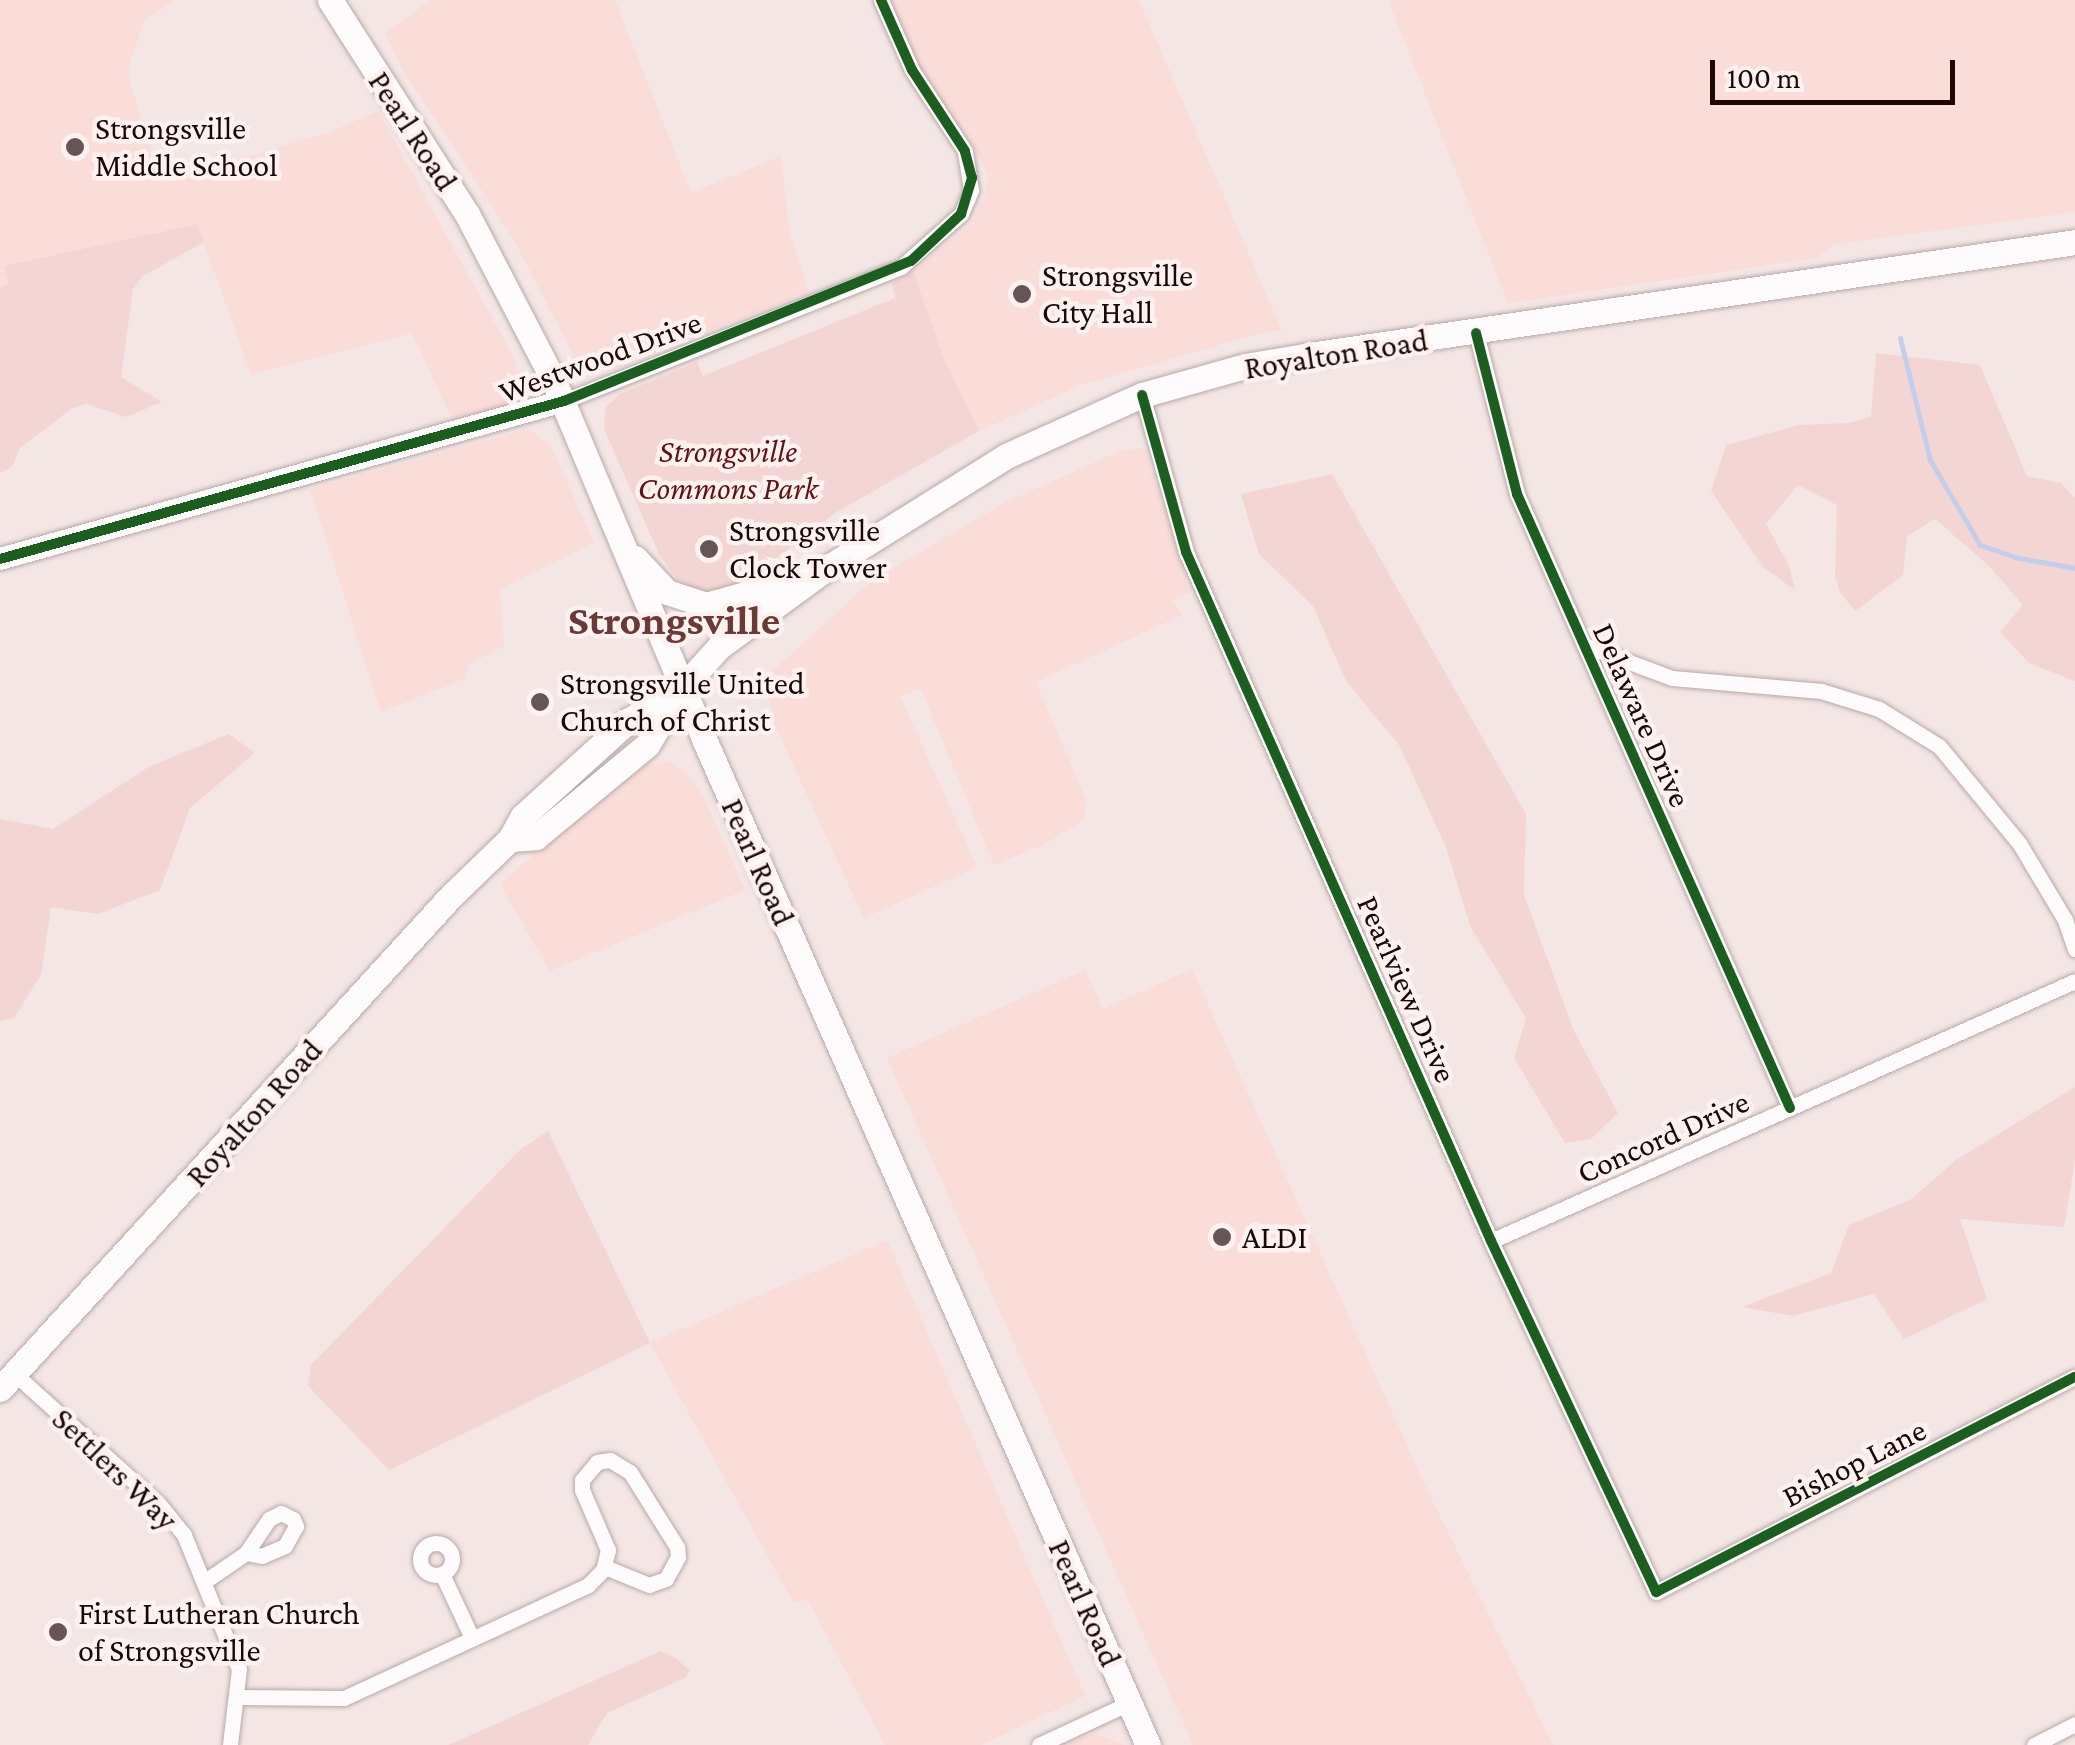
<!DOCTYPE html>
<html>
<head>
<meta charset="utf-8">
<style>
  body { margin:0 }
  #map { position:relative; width:2075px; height:1745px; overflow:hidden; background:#f4e6e5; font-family:"Crimson Pro",serif }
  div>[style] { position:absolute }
  .built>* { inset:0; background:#fadcd9 }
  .green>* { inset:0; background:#f3d6d3 }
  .stream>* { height:5px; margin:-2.5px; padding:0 2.5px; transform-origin:2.5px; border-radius:2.5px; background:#c4ceea }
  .roads { filter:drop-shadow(0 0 2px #b9a9a8) drop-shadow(0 0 2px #b9a9a8) }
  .street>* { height:15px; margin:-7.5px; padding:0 7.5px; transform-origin:7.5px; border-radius:7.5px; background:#fdfbfb }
  .street>.ring { margin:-7.5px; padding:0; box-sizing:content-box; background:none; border:15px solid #fdfbfb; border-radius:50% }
  .secondary>* { height:22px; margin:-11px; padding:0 11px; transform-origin:11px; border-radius:11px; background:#fdfbfb }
  .primary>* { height:25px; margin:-12.5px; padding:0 12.5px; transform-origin:12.5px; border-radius:12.5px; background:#fdfbfb }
  .cycleway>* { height:10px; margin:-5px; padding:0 5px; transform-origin:5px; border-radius:5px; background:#1b5e20 }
  .dots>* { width:28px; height:28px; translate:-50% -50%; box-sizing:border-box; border:5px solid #fef2f0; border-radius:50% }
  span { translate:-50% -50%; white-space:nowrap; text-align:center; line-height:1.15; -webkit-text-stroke:9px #fef2f0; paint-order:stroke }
  .poi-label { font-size:32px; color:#1a0706 }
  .left { translate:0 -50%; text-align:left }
  .street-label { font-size:32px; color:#1a0706 }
  .park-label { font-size:32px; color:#611314; font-style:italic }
  .district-label { font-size:42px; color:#6a3a36; font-weight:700 }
  .scale { position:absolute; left:1710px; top:60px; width:245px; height:45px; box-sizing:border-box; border:5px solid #1a0706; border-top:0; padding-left:12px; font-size:30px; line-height:35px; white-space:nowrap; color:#1a0706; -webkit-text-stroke:8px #fef2f0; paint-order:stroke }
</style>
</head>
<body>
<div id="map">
  <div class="built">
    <i style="clip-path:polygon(0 0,176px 0,145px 18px,129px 65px,130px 82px,161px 183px,330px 132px,378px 111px,514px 358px,528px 397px,522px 406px,456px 427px,412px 333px,251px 374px,197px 224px,4px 266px,9px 284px,0 287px)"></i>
    <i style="clip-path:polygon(431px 0,615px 0,691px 193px,781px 156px,789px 229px,808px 292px,610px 371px,578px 364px,513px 238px,405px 74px,385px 33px)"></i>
    <i style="clip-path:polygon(887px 0,1139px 0,1282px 331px,1268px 331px,1081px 385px,979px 431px,944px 358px,913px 271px,971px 225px,986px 194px,988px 174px,968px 137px,912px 60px)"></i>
    <i style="clip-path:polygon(1388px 0,2075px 0,2075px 212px,1835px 244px,1816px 258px,1508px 303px)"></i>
    <i style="clip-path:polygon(529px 429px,551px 446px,594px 543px,500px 589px,504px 646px,468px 665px,466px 678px,381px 712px,310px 489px)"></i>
    <i style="clip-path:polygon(1145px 448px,1190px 593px,1172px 600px,1182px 615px,1036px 682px,1086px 800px,1084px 820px,1043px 845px,994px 865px,921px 689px,900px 696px,977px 867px,864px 918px,774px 723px,764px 679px,869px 583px,1002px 504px,1120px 451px)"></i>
    <i style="clip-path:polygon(669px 761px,686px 773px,703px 796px,745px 890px,550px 971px,500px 884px,603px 795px,647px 765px)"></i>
    <i style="clip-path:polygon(1192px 969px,1429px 1494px,1553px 1745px,1193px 1745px,887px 1058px,1085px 970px,1103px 1009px)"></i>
    <i style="clip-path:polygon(887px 1240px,1085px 1696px,981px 1745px,885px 1745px,807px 1598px,794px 1604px,650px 1343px)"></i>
    <i style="clip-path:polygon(1095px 1733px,1124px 1745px,1061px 1745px,1062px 1745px)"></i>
  </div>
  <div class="green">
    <i style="clip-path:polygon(197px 224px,204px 242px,143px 276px,133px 289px,121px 377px,162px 402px,126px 417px,86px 404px,71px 409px,20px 448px,12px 467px,0 473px,0 287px,9px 284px,4px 266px)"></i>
    <i style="clip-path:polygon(913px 271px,944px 358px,979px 431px,835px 513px,742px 584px,709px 597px,685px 591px,659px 554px,604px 429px,606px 407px,620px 394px,697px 362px,703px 376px,895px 298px,892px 283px)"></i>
    <i style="clip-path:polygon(1876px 353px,1980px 365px,2027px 476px,2061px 483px,2075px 498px,2075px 681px,2029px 663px,2000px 632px,2023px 605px,1989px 566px,1935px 519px,1907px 536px,1903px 575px,1855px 611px,1840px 592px,1835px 576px,1837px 505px,1798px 485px,1766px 524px,1789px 566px,1795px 590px,1763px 567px,1711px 491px,1726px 445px,1799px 425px,1848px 423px,1871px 417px)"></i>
    <i style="clip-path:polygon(1332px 474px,1526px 814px,1524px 895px,1574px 1031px,1618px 1113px,1591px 1139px,1565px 1143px,1514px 1058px,1526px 1018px,1470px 926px,1446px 847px,1399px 745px,1346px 681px,1313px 606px,1259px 554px,1241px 494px)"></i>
    <i style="clip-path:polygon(229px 734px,255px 753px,190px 808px,160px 890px,98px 914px,51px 907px,41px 975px,14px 1018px,0 1021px,0 819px,53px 829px,150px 766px)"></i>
    <i style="clip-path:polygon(2075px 1087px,2075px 1160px,2064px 1227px,1960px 1219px,1987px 1299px,1904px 1339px,1874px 1294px,1793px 1316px,1742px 1307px,1831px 1273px,1849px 1225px,1910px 1200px,1956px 1160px)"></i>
    <i style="clip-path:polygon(548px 1131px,650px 1343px,389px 1470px,308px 1386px,311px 1365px,521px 1149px)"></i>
    <i style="clip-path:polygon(661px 1651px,676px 1658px,690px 1671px,685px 1678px,607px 1713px,588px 1745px,448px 1745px)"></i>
  </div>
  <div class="stream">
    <i style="left:1900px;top:338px;width:126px;rotate:76.2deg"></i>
    <i style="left:1930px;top:460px;width:99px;rotate:59.5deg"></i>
    <i style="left:1980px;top:545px;width:36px;rotate:19deg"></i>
    <i style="left:2014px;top:557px;width:62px;rotate:10.2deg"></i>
  </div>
  <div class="roads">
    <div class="street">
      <i style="left:1476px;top:333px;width:166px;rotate:75.7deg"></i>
      <i style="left:1517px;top:494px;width:672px;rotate:66.03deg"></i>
      <i style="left:1142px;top:395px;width:163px;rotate:74.3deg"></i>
      <i style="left:1186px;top:552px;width:753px;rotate:66.12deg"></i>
      <i style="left:1491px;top:1241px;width:388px;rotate:64.8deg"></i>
      <i style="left:1656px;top:1592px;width:471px;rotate:-27.2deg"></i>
      <i style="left:564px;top:401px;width:363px;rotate:-21.7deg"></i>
      <i style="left:901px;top:267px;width:80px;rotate:-41.5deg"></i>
      <i style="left:961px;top:214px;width:26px;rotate:-67deg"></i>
      <i style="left:971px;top:190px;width:39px;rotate:-99deg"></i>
      <i style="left:965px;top:151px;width:97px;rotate:-123.2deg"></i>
      <i style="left:912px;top:70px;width:77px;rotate:-113.9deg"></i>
      <i style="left:1584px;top:645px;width:94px;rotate:20.6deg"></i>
      <i style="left:1672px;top:678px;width:150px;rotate:5deg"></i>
      <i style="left:1821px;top:691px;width:61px;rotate:17.2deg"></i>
      <i style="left:1879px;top:709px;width:70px;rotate:31.7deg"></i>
      <i style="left:1939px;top:746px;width:126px;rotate:50.5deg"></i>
      <i style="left:2019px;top:843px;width:90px;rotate:59.1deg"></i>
      <i style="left:2065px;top:920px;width:31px;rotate:71deg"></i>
      <i style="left:1491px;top:1241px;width:639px;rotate:-24deg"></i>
      <i style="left:16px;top:1375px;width:193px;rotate:42.1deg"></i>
      <i style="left:159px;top:1504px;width:40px;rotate:51deg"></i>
      <i style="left:184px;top:1535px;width:145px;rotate:67.7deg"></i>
      <i style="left:239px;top:1669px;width:77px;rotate:96.8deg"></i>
      <i class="ring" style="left:420px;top:1543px;width:17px;height:17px"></i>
      <i style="left:442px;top:1574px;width:71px;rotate:64.9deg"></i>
      <i style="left:205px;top:1581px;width:50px;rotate:-34.3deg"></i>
      <i style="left:246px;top:1553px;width:41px;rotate:-55.9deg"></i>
      <i style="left:269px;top:1519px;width:13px;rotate:-27deg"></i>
      <i style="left:281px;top:1513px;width:13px;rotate:27deg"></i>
      <i style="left:293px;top:1519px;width:8px;rotate:67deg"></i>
      <i style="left:296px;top:1526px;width:23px;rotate:119deg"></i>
      <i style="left:285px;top:1546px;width:25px;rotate:157deg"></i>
      <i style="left:262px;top:1556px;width:16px;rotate:-169deg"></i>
      <i style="left:238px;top:1697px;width:106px;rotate:0.5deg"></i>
      <i style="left:344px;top:1698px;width:269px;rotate:-24.8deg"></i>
      <i style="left:588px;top:1585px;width:21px;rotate:-45deg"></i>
      <i style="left:603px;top:1570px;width:21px;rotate:-76deg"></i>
      <i style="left:608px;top:1550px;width:65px;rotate:-113.4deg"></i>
      <i style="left:582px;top:1490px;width:10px;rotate:-90deg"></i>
      <i style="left:582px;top:1480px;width:23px;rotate:-50deg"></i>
      <i style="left:597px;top:1462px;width:13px;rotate:-9deg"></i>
      <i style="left:610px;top:1460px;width:23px;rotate:31deg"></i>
      <i style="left:630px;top:1472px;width:89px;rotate:57.9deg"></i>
      <i style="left:677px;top:1547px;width:10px;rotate:84deg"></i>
      <i style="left:678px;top:1557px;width:25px;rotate:119deg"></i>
      <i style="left:666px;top:1579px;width:18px;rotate:161deg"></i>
      <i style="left:649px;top:1585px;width:48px;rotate:-157.8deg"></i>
      <i style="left:1039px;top:1745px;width:99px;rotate:-25deg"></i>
      <i style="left:2034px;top:1745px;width:46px;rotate:-27.1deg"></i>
    </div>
    <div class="secondary">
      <i style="left:0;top:559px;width:586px;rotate:-15.65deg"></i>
    </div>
    <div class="primary">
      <i style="left:330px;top:0;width:254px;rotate:57.4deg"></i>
      <i style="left:467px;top:214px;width:186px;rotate:62.5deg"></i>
      <i style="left:553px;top:379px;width:390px;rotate:67.2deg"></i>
      <i style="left:704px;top:739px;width:1100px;rotate:66.19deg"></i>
      <i style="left:635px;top:558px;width:47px;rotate:46.7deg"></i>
      <i style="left:667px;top:592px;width:41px;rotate:18.4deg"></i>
      <i style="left:706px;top:605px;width:97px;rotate:-15.6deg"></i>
      <i style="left:510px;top:839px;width:26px;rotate:-4deg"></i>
      <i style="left:536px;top:837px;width:144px;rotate:-39.7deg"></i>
      <i style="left:647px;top:745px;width:67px;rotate:-58.4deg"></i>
      <i style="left:682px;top:688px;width:55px;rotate:-47.9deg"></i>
      <i style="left:719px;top:647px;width:134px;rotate:-36.2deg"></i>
      <i style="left:827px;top:568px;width:211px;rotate:-32deg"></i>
      <i style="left:1006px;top:456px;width:149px;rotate:-24.2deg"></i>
      <i style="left:1142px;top:395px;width:107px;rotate:-15.7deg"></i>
      <i style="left:1245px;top:366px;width:72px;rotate:-9.6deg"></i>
      <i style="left:1316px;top:354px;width:767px;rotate:-8.39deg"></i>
      <i style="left:0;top:1389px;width:668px;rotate:-47.55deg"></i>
      <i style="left:451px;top:896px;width:82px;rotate:-44deg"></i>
      <i style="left:510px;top:839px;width:26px;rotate:-61deg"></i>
      <i style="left:523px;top:816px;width:143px;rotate:-42.2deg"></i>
      <i style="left:629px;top:720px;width:56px;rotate:-30.3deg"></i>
    </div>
  </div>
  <div class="cycleway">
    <i style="left:1476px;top:333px;width:166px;rotate:75.7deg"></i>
    <i style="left:1517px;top:494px;width:672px;rotate:66.03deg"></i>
    <i style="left:1142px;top:395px;width:163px;rotate:74.3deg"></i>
    <i style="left:1186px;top:552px;width:753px;rotate:66.12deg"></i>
    <i style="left:1491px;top:1241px;width:388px;rotate:64.8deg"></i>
    <i style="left:1656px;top:1592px;width:471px;rotate:-27.2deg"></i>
    <i style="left:0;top:559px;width:586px;rotate:-15.65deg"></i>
    <i style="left:564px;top:401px;width:374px;rotate:-22deg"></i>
    <i style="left:911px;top:261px;width:69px;rotate:-43.2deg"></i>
    <i style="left:961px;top:214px;width:38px;rotate:-73deg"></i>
    <i style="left:972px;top:178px;width:28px;rotate:-105deg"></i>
    <i style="left:965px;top:151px;width:97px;rotate:-123.2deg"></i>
    <i style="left:912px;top:70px;width:77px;rotate:-113.9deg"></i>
  </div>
  <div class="dots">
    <i style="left:75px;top:147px;background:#665554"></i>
    <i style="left:1022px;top:294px;background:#665554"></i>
    <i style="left:709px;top:549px;background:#665554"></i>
    <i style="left:540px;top:702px;background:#665554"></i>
    <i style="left:1222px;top:1237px;background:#665554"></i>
    <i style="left:58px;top:1632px;background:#665554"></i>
  </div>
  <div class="poi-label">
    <span class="left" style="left:95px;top:147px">Strongsville<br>Middle School</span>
    <span class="left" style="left:1042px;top:294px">Strongsville<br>City Hall</span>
    <span class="left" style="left:729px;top:549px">Strongsville<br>Clock Tower</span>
    <span class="left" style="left:560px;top:702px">Strongsville United<br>Church of Christ</span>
    <span class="left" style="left:1242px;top:1237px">ALDI</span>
    <span class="left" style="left:78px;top:1632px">First Lutheran Church<br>of Strongsville</span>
  </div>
  <div class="street-label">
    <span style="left:413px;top:131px;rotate:57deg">Pearl Road</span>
    <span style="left:1336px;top:354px;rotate:-9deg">Royalton Road</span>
    <span style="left:600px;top:357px;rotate:-20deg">Westwood Drive</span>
    <span style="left:1642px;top:715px;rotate:66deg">Delaware Drive</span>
    <span style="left:758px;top:862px;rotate:66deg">Pearl Road</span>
    <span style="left:1407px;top:989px;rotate:66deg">Pearlview Drive</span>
    <span style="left:254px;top:1113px;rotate:-48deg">Royalton Road</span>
    <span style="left:1663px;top:1137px;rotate:-24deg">Concord Drive</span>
    <span style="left:1854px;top:1463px;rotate:-27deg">Bishop Lane</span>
    <span style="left:115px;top:1469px;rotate:44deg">Settlers Way</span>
    <span style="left:1085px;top:1603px;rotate:66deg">Pearl Road</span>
  </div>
  <div class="park-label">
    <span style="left:728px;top:470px">Strongsville<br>Commons Park</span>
  </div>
  <div class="district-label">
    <span style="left:674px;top:620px">Strongsville</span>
  </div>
  <div class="scale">100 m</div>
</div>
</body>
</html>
